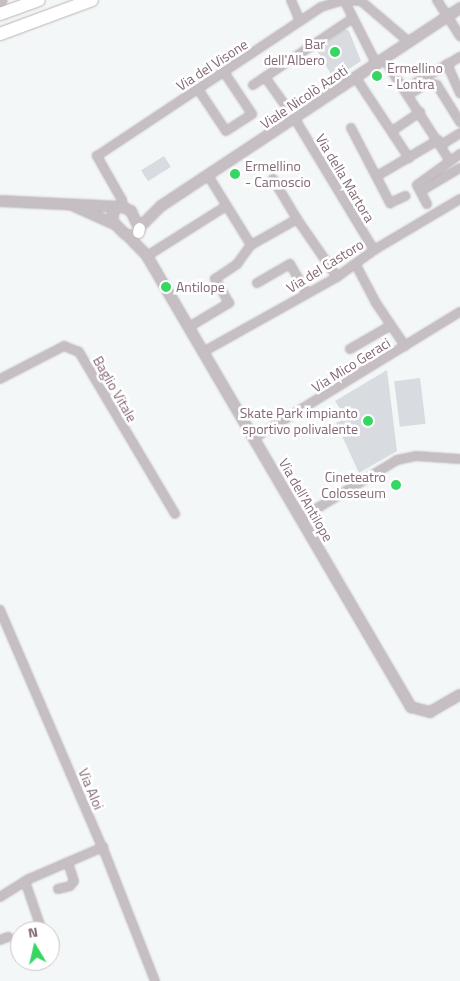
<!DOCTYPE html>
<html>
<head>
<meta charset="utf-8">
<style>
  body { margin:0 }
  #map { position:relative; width:460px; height:981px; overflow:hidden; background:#f4f7f7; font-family:"Titillium Web",sans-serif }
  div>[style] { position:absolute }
  .green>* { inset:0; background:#d8dbe0; transform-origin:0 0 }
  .roads { filter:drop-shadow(0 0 1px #bcb3b7) drop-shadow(0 0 1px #bcb3b7) }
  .minor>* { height:8px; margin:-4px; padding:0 4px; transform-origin:4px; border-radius:4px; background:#c5bec2 }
  .tertiary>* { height:10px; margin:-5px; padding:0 5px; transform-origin:5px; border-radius:5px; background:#c5bec2 }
  .secondary>* { height:11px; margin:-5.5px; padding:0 5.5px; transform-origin:5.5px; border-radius:5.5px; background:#fff }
  .primary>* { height:12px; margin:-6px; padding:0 6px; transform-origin:6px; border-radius:6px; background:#fff }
  .dots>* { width:14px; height:14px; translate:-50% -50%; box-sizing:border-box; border:2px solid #fff; border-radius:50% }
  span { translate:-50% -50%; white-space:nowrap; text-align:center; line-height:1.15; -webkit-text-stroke:5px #fff; paint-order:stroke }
  .poi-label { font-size:14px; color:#836876 }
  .right { translate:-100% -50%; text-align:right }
  .left { translate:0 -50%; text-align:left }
  .street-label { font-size:14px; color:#836876 }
  .north { position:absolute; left:10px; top:921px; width:50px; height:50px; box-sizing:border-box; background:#fff; border:1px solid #cdc3c8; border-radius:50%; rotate:351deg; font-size:14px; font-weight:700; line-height:20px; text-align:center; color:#836876 }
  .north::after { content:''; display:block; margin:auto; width:18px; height:22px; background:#35d662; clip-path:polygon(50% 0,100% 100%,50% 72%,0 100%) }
</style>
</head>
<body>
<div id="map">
  <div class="green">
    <i style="clip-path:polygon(345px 29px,349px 31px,361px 61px,334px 79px,316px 49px)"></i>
    <i style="left:164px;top:156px;width:13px;height:27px;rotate:58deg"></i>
    <i style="clip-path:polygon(387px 370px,397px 451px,359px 473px,336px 423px,346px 418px,335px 401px)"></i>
    <i style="left:420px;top:378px;width:46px;height:26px;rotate:83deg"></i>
  </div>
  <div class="roads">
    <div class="minor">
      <i style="left:291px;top:0;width:23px;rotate:67deg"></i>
      <i style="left:344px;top:0;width:73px;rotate:63.1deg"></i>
      <i style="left:437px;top:0;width:43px;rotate:57.4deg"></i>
      <i style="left:384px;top:59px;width:121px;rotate:57.1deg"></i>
      <i style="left:447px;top:64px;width:32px;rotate:66deg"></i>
      <i style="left:265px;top:77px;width:52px;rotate:54.5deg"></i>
      <i style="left:295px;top:119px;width:153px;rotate:58.9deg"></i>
      <i style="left:356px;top:78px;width:96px;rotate:56.5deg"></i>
      <i style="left:253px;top:85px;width:120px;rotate:-33.8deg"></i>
      <i style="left:198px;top:89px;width:50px;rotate:56.3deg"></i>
      <i style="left:226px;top:131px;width:31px;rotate:-33deg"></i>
      <i style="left:252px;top:114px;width:50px;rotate:-123.7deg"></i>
      <i style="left:405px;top:89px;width:64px;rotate:-30.2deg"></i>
      <i style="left:408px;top:95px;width:22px;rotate:-32deg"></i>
      <i style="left:427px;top:83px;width:10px;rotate:11deg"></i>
      <i style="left:437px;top:85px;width:44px;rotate:58.1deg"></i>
      <i style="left:351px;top:128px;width:85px;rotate:62.5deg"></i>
      <i style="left:390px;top:203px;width:17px;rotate:-25deg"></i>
      <i style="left:392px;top:131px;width:34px;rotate:-34deg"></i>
      <i style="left:441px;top:145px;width:22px;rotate:-32deg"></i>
      <i style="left:377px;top:176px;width:71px;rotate:-30.5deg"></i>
      <i style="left:209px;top:177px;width:80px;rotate:58.3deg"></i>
      <i style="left:273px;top:179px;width:47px;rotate:59deg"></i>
      <i style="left:421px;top:191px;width:45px;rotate:-30.5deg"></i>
      <i style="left:427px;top:204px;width:21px;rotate:-118deg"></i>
      <i style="left:417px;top:185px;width:53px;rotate:-35.8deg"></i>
      <i style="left:123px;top:207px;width:7px;rotate:-98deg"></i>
      <i style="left:122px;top:200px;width:51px;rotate:-119.6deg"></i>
      <i style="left:97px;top:156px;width:269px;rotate:-33.6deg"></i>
      <i style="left:321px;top:7px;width:24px;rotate:-17deg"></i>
      <i style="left:344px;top:0;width:17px;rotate:3deg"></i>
      <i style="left:361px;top:1px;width:63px;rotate:40.5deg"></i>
      <i style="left:147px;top:256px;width:93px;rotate:-32.3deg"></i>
      <i style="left:356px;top:265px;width:43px;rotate:62.2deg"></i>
      <i style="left:376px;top:303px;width:52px;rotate:56deg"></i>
      <i style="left:257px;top:283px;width:38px;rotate:-30deg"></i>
      <i style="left:290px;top:264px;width:34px;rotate:60deg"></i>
      <i style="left:189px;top:327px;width:47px;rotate:-31deg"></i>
      <i style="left:229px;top:303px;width:28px;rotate:-120deg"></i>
      <i style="left:215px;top:279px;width:27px;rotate:-34deg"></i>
      <i style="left:237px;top:264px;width:24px;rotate:-54deg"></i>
      <i style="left:251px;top:245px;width:53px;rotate:-29.5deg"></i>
      <i style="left:297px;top:219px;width:70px;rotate:55.4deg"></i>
      <i style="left:350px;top:349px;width:46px;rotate:-29.9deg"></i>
      <i style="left:203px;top:352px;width:154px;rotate:-29.2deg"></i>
      <i style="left:337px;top:277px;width:46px;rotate:-36.1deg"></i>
      <i style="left:374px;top:250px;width:100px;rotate:-30.7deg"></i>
      <i style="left:0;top:379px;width:72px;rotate:-27.3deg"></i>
      <i style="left:64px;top:346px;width:16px;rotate:22deg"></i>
      <i style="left:79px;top:352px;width:188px;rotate:59.3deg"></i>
      <i style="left:254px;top:438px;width:241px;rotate:-31.5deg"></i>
      <i style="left:301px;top:518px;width:112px;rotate:-31.1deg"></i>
      <i style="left:397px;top:460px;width:19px;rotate:-12deg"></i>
      <i style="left:416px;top:456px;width:44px;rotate:3.9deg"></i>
      <i style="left:0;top:610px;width:262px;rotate:66.7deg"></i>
      <i style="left:104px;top:851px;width:140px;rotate:68.6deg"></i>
      <i style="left:25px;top:881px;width:50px;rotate:71.2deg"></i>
      <i style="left:58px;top:889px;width:12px;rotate:-14deg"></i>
      <i style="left:70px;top:886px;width:6px;rotate:-51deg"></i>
      <i style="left:74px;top:881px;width:20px;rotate:-108deg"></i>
      <i style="left:0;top:897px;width:34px;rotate:-32deg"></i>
      <i style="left:29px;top:879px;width:81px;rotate:-23.4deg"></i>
      <i style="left:0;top:940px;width:9px;rotate:-21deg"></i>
    </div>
    <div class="tertiary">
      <i style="left:0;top:1px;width:2px;rotate:-27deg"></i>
      <i style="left:0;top:201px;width:123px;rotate:2.8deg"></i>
      <i style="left:123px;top:207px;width:9px;rotate:27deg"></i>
      <i style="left:131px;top:211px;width:19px;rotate:65deg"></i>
      <i style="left:74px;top:206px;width:44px;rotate:24.2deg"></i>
      <i style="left:118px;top:207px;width:8px;rotate:130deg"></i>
      <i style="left:113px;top:213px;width:9px;rotate:90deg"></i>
      <i style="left:113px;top:222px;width:17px;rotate:45deg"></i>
      <i style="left:125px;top:234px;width:7px;rotate:16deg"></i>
      <i style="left:139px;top:228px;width:31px;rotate:-45deg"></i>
      <i style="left:161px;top:206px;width:359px;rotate:-33.5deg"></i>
      <i style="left:127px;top:235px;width:29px;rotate:46deg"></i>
      <i style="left:147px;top:256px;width:523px;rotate:59.66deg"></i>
      <i style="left:411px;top:707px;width:20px;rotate:15deg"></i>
      <i style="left:430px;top:712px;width:34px;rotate:-30deg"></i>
    </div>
    <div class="secondary">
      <i style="left:138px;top:232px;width:4px;rotate:-76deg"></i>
    </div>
    <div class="primary">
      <i style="left:0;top:14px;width:41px;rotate:-19.7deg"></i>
      <i style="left:0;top:34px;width:98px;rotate:-20.3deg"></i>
    </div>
  </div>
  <div class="dots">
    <i style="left:335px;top:52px;background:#35d662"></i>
    <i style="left:377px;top:76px;background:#35d662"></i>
    <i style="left:235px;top:174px;background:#35d662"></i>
    <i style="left:166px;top:287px;background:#35d662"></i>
    <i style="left:368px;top:421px;background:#35d662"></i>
    <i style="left:396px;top:485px;background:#35d662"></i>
  </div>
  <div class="poi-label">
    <span class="right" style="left:325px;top:52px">Bar<br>dell'Albero</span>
    <span class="left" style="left:387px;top:76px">Ermellino<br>- Lontra</span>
    <span class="left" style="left:245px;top:174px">Ermellino<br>- Camoscio</span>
    <span class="left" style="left:176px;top:287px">Antilope</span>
    <span class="right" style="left:358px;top:421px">Skate Park impianto<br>sportivo polivalente</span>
    <span class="right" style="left:386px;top:485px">Cineteatro<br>Colosseum</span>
  </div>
  <div class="street-label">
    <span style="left:212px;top:65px;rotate:-33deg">Via del Visone</span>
    <span style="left:304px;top:97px;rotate:-34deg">Viale Nicolò Azoti</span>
    <span style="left:345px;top:178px;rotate:59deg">Via della Martora</span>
    <span style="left:325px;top:266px;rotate:-32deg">Via del Castoro</span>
    <span style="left:351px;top:365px;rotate:-32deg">Via Mico Geraci</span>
    <span style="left:115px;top:389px;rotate:60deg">Baglio Vitale</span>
    <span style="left:306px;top:500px;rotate:60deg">Via dell'Antilope</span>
    <span style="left:91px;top:789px;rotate:67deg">Via Aloi</span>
  </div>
  <div class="north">N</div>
</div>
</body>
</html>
